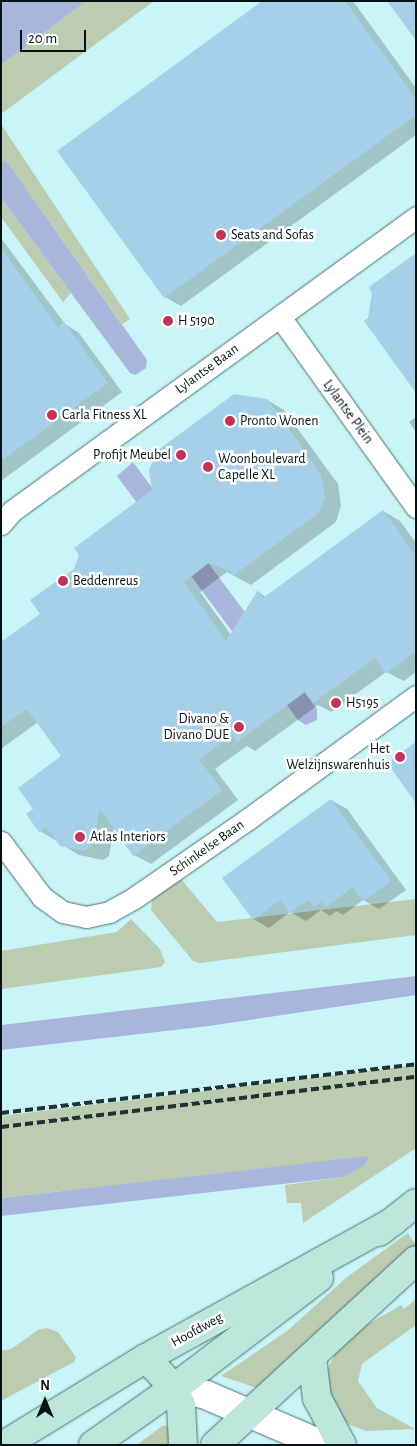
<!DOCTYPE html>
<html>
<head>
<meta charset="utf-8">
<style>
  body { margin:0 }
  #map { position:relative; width:417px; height:1446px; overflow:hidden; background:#caf5f8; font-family:"Alegreya Sans",sans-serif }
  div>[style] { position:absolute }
  .green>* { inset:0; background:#bbccb1 }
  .water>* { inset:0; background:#a8b6dc }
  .shadow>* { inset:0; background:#0003 }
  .building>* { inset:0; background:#a6d0e9 }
  .roads { filter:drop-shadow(0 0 1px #4a7275) drop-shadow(0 0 1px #4a7275) }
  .minor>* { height:21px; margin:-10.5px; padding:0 10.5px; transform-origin:10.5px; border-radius:10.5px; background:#fff }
  .tertiary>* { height:28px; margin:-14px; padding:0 14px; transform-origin:14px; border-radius:14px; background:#fff }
  .secondary>* { height:28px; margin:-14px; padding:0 14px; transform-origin:14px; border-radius:14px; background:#bde7db }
  .rail>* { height:4px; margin-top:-2px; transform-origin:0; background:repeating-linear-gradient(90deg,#203233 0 8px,transparent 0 12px) }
  .dots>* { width:14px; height:14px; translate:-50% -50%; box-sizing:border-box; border:2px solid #fff; border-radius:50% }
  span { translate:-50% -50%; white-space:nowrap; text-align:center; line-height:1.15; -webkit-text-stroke:5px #fff; paint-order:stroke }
  .poi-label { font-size:14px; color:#041213 }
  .left { translate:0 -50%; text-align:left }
  .right { translate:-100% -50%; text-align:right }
  .street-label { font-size:14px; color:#041213 }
  .frame { position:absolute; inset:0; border:2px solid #041213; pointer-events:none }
  .north { position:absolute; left:20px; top:1376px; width:50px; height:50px; -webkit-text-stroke:4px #fff; paint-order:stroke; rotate:0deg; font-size:14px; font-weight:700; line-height:20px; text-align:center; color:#041213 }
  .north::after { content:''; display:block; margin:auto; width:18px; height:22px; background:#041213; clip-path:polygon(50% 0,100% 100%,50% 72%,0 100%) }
  .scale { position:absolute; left:20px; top:30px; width:66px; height:22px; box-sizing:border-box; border:2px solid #041213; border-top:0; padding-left:6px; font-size:15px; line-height:18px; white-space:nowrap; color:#041213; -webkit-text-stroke:4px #fff; paint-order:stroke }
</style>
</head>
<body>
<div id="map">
  <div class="green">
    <i style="clip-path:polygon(87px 1px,154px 1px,1px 114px,1px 65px)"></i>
    <i style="clip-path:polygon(1px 124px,130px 319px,122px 324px,6px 160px,1px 163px)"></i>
    <i style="clip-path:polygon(1px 198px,71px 293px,63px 302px,1px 217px)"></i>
    <i style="clip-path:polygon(181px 879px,217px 922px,416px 899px,416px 935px,200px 963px,193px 961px,151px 910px,152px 900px)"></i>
    <i style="clip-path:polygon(131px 919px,160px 949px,165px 962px,161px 967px,1px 989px,1px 951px,117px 932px)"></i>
    <i style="clip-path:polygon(416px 1065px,416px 1148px,303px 1223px,301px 1203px,287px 1203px,285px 1185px,344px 1177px,63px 1191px,1px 1198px,1px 1116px)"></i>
    <i style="clip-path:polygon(408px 1233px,416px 1245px,260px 1389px,221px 1376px,287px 1331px,347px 1277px)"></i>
    <i style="clip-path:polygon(416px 1299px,416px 1325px,362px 1364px,358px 1381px,377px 1408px,415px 1429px,366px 1431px,350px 1425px,335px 1413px,327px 1384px,328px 1368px,336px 1352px,360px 1329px,401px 1305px,404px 1309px)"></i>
    <i style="clip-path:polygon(47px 1328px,58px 1332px,76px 1357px,74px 1362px,1px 1401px,1px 1351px,11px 1349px,38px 1330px)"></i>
    <i style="clip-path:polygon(177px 1424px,176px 1445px,137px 1445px,162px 1426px)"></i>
  </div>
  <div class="water">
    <i style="clip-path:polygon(1px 1px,87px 1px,1px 65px)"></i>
    <i style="clip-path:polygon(6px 160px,147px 360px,146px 368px,135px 375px,130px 373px,1px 198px,1px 163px)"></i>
    <i style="clip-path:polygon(133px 462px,317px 709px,317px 720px,306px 725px,298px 720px,117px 476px)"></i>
    <i style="clip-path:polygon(416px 976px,416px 995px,209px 1026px,1px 1050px,1px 1025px)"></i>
    <i style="clip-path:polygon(369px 1156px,365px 1165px,344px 1177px,1px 1216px,1px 1198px)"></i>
  </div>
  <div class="shadow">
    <i style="clip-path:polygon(265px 1px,353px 1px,416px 88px,416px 135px,181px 306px,165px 297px,59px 152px)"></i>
    <i style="clip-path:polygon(1px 238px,65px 324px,79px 333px,122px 392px,1px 481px)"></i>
    <i style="clip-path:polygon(267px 400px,284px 410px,338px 484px,341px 506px,336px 522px,251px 585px,227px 572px,200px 592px,231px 635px,258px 592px,266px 597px,383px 511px,400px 521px,416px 543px,416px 672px,404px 681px,386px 672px,331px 712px,318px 705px,255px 751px,247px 746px,215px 769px,238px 800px,151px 864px,134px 855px,114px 827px,109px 856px,103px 860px,79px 855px,40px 831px,35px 810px,63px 756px,38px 722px,1px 749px,1px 644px,42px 614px,75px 569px,154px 490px)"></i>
    <i style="clip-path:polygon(416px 417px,416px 432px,409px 422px)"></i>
    <i style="clip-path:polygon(416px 742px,416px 803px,389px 763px)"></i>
    <i style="clip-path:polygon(331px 800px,347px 809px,406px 890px,379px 909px,363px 900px,343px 915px,336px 911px,330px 916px,321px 910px,306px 921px,290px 912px,269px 928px,253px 919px)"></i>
  </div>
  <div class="building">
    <i style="clip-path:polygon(262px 1px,345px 1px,416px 99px,416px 115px,164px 298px,57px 151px)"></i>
    <i style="clip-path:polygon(387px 1px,416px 1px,416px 41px,399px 17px)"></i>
    <i style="clip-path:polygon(1px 248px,58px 327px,64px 322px,108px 383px,1px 461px)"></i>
    <i style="clip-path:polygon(416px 253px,416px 393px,364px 321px,368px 318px,372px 293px,369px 287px)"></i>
    <i style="clip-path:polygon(234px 394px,267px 399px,321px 474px,325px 496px,320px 512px,233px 576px,229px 571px,209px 563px,184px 582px,226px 641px,258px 590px,263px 598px,383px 510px,416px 556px,416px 651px,386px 673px,375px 658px,313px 703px,305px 692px,237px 742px,232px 735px,199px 759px,222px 790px,133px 856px,100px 809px,92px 846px,85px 851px,60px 846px,46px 827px,39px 832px,26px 814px,33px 809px,18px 788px,61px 756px,27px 709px,1px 727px,1px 642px,40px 614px,30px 600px,74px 569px,79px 555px,74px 548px,152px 490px,149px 470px,156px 455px,154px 453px)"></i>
    <i style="clip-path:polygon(416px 742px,416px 803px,387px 763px)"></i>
    <i style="clip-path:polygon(331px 799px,391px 881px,363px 901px,353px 887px,326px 907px,322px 902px,314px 907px,308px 900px,289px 913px,280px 900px,253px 920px,222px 878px)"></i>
  </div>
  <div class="roads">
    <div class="minor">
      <i style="left:280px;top:317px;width:234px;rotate:54.4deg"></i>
      <i style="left:1px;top:524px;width:17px;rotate:-50deg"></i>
      <i style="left:12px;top:511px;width:500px;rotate:-36deg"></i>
      <i style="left:1px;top:842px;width:69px;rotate:53.3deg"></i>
      <i style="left:42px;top:897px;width:26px;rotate:36deg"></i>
      <i style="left:63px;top:912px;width:24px;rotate:12deg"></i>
      <i style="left:86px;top:917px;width:24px;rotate:-12deg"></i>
      <i style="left:109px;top:912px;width:29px;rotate:-29deg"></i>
      <i style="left:134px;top:898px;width:139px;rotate:-34.7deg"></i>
      <i style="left:248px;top:819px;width:208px;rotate:-36.2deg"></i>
    </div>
    <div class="tertiary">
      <i style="left:174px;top:1388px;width:33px;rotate:12deg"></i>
      <i style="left:206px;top:1395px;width:127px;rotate:23.1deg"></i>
    </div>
    <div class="secondary">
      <i style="left:379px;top:1232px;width:47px;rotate:-38.1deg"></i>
      <i style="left:146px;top:1358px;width:41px;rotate:47deg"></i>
      <i style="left:174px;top:1388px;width:18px;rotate:68deg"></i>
      <i style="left:181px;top:1405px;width:40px;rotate:87.1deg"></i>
      <i style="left:312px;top:1358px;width:40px;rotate:82.9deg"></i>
      <i style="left:317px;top:1398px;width:53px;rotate:62deg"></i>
      <i style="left:4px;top:1445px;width:167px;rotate:-31.5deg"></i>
      <i style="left:146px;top:1358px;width:283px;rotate:-28.9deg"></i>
      <i style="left:93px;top:1445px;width:99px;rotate:-35.1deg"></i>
      <i style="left:174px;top:1388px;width:182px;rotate:-37.2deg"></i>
      <i style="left:215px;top:1445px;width:273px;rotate:-42.6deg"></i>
    </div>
  </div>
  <div class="rail">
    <i style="left:1px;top:1113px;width:418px;rotate:-6.7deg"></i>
    <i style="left:1px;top:1127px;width:418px;rotate:-6.9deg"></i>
  </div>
  <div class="dots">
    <i style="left:221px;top:235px;background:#c33357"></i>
    <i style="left:168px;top:321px;background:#c33357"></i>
    <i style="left:52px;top:415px;background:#c33357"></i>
    <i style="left:230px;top:421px;background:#c33357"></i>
    <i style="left:181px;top:455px;background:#c33357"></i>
    <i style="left:208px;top:467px;background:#c33357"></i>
    <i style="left:63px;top:581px;background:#c33357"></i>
    <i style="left:336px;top:703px;background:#c33357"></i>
    <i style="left:239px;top:727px;background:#c33357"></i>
    <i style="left:400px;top:757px;background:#c33357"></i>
    <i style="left:80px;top:837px;background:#c33357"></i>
  </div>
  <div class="poi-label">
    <span class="left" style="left:231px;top:235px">Seats and Sofas</span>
    <span class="left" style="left:178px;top:321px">H 5190</span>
    <span class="left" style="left:62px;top:415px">Carla Fitness XL</span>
    <span class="left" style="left:240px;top:421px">Pronto Wonen</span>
    <span class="right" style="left:171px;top:455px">Profijt Meubel</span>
    <span class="left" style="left:218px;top:467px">Woonboulevard<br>Capelle XL</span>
    <span class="left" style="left:73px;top:581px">Beddenreus</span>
    <span class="left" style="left:346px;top:703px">H5195</span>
    <span class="right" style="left:229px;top:727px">Divano &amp;<br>Divano DUE</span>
    <span class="right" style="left:390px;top:757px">Het<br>Welzijnswarenhuis</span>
    <span class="left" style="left:90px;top:837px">Atlas Interiors</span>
  </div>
  <div class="street-label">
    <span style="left:207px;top:369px;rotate:-36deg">Lylantse Baan</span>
    <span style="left:348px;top:412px;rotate:54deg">Lylantse Plein</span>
    <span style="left:207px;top:848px;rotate:-35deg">Schinkelse Baan</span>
    <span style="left:197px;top:1330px;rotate:-29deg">Hoofdweg</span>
  </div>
  <div class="frame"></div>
  <div class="north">N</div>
  <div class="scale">20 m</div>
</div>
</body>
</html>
